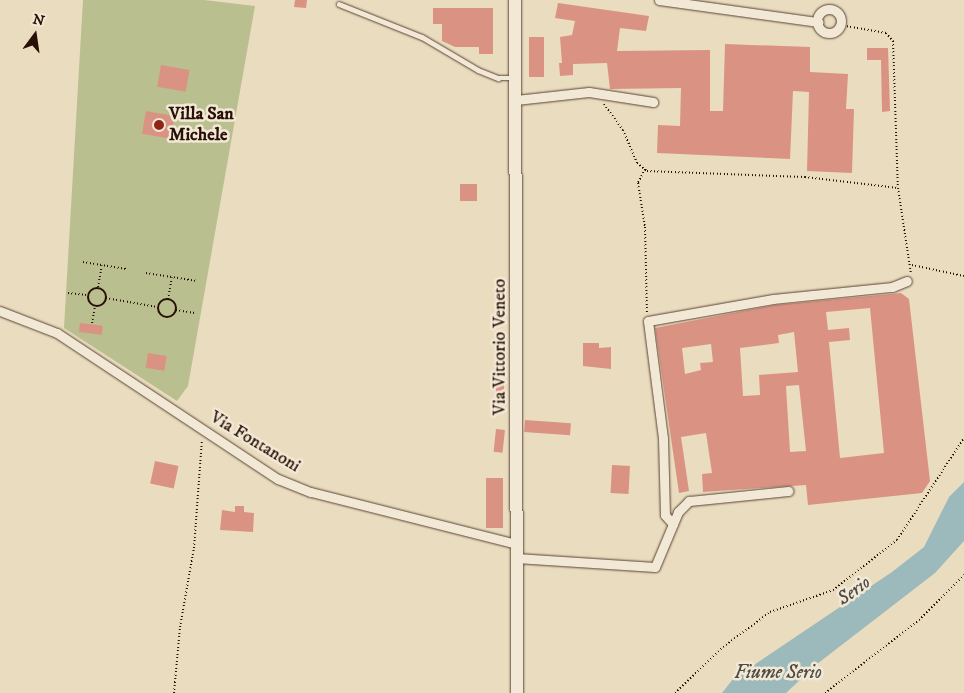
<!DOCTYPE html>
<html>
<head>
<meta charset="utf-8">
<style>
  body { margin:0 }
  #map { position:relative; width:964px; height:693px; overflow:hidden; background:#eadcbf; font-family:"IM FELL DW Pica",serif }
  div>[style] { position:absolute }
  .green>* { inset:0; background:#babf90 }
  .water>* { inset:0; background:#9cb9bc }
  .building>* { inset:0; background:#da9383; transform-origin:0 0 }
  .path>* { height:2px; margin-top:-1px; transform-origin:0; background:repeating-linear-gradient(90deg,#291006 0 1px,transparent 0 3.5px) }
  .path>.ring { margin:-1px; padding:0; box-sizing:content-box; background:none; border:2px solid #291006; border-radius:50% }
  .roads { filter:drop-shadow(0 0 1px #594334) drop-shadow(0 0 1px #594334) }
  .lane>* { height:4.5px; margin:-2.25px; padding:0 2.25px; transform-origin:2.25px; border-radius:2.25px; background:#f1e8d5 }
  .street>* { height:9px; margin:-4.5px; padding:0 4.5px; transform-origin:4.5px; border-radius:4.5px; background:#f1e8d5 }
  .street>.ring { margin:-4.5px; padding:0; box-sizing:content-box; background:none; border:9px solid #f1e8d5; border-radius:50% }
  .secondary>* { height:12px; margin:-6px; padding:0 6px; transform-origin:6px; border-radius:6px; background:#f1e8d5 }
  .dots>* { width:14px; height:14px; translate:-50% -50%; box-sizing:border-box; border:2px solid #f1e8d5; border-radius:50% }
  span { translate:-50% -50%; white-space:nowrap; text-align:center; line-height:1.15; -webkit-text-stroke:5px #f1e8d5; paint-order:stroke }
  .poi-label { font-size:18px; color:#291006; font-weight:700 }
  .left { translate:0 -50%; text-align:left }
  .street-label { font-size:18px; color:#291006 }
  .water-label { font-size:19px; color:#514b46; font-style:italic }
  .north { position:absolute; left:10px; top:10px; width:50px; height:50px; -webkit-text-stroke:4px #f1e8d5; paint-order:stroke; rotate:14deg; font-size:14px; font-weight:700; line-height:20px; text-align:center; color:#291006 }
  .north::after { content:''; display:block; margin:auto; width:18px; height:22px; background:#291006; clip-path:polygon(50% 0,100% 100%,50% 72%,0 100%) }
</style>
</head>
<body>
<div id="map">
  <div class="green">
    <i style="clip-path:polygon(83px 0,204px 0,255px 6px,188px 386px,177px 401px,64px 328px)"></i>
  </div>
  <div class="water">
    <i style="clip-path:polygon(964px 482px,964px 541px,935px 573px,817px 664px,786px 693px,722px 693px,733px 679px,892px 572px,924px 547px,949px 497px)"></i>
  </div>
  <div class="building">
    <i style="clip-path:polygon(295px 0,307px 0,306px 8px,294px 7px)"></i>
    <i style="clip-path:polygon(558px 3px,649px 16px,646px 31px,620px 28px,617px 51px,710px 50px,710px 111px,723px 111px,725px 44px,810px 47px,810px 72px,848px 74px,846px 109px,854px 109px,852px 173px,807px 171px,809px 92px,793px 91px,790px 159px,657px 153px,658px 125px,680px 126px,681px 88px,610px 89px,607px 63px,573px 64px,573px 75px,560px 76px,559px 63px,562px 63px,560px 37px,572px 35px,575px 21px,555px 18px)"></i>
    <i style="clip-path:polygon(433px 8px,493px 8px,493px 54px,479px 54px,479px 47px,455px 47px,442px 41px,442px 24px,433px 24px)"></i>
    <i style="left:529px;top:37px;width:15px;height:40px"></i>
    <i style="clip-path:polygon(867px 48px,888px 48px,890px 111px,882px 112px,881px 60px,867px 60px)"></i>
    <i style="left:161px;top:65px;width:29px;height:22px;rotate:10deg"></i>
    <i style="left:146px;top:111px;width:29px;height:23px;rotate:10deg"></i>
    <i style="left:460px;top:184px;width:17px;height:17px"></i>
    <i style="clip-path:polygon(evenodd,901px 293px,909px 299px,930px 481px,922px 493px,808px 505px,806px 485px,703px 492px,702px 474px,712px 473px,706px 433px,681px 437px,689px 491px,679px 493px,655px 328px,775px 305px,901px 293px,870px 308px,884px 453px,840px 458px,829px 342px,850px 340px,849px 328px,828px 330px,826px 312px,870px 308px,901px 293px,794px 332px,798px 372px,759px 375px,760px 395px,743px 396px,740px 348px,779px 343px,778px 335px,794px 332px,901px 293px,711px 344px,713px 362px,700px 363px,701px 370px,685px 374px,682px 348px,711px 344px,901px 293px,799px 385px,806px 451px,790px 452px,786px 386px,799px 385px)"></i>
    <i style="left:80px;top:323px;width:23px;height:9px;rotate:7deg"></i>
    <i style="clip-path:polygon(583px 343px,599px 343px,599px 348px,611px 347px,611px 369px,583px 366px)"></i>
    <i style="left:148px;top:353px;width:19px;height:15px;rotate:9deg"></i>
    <i style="left:496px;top:385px;width:8px;height:17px"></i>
    <i style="left:525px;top:420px;width:46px;height:12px;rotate:4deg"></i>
    <i style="left:496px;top:429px;width:9px;height:23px;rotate:6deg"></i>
    <i style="left:155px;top:461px;width:24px;height:23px;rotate:12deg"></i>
    <i style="left:612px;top:465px;width:18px;height:28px;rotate:3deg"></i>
    <i style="left:486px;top:478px;width:17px;height:50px"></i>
    <i style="clip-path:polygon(235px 506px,244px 506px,244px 512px,254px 513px,253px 532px,220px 530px,222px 510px,235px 512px)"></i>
  </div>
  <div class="path">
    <i style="left:840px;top:25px;width:47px;rotate:9.9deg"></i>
    <i style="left:886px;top:33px;width:11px;rotate:49deg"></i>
    <i style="left:893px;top:41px;width:147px;rotate:88.1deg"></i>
    <i style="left:604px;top:104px;width:32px;rotate:54deg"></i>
    <i style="left:623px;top:130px;width:36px;rotate:67deg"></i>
    <i style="left:637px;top:163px;width:13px;rotate:39deg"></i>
    <i style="left:647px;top:171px;width:158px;rotate:2.2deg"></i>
    <i style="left:805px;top:177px;width:94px;rotate:6.7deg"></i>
    <i style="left:898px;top:188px;width:87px;rotate:81.4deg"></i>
    <i style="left:645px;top:169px;width:16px;rotate:117deg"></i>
    <i style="left:638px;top:183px;width:45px;rotate:81deg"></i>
    <i style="left:645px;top:227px;width:85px;rotate:88.7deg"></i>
    <i style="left:83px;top:262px;width:44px;rotate:9.2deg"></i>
    <i style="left:912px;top:265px;width:53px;rotate:11.9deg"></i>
    <i style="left:146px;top:273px;width:52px;rotate:8.9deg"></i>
    <i style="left:98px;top:287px;width:22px;rotate:-80deg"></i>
    <i class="ring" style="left:88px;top:288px;width:16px;height:16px"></i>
    <i style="left:68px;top:293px;width:19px;rotate:6deg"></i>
    <i style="left:106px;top:298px;width:52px;rotate:10deg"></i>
    <i class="ring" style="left:158px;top:299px;width:16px;height:16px"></i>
    <i style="left:168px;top:299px;width:22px;rotate:-80deg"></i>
    <i style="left:176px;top:310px;width:19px;rotate:9deg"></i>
    <i style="left:92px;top:323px;width:17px;rotate:-80deg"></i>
    <i style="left:174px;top:693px;width:66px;rotate:-84.8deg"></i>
    <i style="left:180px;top:627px;width:80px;rotate:-80deg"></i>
    <i style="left:194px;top:548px;width:108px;rotate:-85.8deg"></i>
    <i style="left:675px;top:693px;width:66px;rotate:-43.8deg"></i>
    <i style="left:723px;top:647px;width:59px;rotate:-36.7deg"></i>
    <i style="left:770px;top:612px;width:67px;rotate:-19.2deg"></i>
    <i style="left:833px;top:590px;width:81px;rotate:-38deg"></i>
    <i style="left:897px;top:540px;width:122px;rotate:-56.7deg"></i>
    <i style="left:825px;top:693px;width:119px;rotate:-37.8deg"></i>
    <i style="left:919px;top:620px;width:64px;rotate:-45deg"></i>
  </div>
  <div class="roads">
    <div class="lane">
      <i style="left:339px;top:4px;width:89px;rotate:21.7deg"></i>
      <i style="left:422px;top:37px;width:65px;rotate:30.5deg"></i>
      <i style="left:478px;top:70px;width:22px;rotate:22deg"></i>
      <i style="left:498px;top:78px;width:15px"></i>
    </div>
    <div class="street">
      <i style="left:659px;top:0;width:161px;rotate:7.9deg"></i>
      <i class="ring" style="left:817px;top:9px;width:15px;height:15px"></i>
      <i style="left:516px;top:100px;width:73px;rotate:-6.3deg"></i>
      <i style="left:589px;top:92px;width:65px;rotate:8.9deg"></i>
      <i style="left:0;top:311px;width:61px;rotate:21.1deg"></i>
      <i style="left:57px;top:333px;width:265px;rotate:33.5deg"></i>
      <i style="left:278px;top:479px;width:35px;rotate:22deg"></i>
      <i style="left:311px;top:492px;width:212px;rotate:14.2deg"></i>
      <i style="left:673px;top:524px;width:12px;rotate:-132deg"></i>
      <i style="left:665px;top:515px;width:77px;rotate:-91.5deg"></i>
      <i style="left:663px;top:438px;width:118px;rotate:-97.3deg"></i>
      <i style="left:648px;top:321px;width:127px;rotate:-10deg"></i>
      <i style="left:773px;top:299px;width:120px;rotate:-5.8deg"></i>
      <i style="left:892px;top:287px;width:16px;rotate:-22deg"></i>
      <i style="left:516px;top:558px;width:139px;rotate:3.7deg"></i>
      <i style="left:655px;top:567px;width:60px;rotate:-67.3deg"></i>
      <i style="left:678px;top:512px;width:16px;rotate:-45deg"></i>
      <i style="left:689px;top:501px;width:100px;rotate:-5.8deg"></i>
    </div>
    <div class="secondary">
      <i style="left:515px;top:0;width:693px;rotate:89.83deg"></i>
    </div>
  </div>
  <div class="dots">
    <i style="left:159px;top:125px;background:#8f2418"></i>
  </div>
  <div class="poi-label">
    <span class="left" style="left:169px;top:125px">Villa San<br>Michele</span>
  </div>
  <div class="street-label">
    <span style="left:500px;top:347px;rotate:-90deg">Via Vittorio Veneto</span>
    <span style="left:255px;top:442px;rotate:31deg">Via Fontanoni</span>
  </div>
  <div class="water-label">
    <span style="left:854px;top:591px;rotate:-36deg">Serio</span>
    <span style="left:778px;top:673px">Fiume Serio</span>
  </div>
  <div class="north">N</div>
</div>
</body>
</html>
